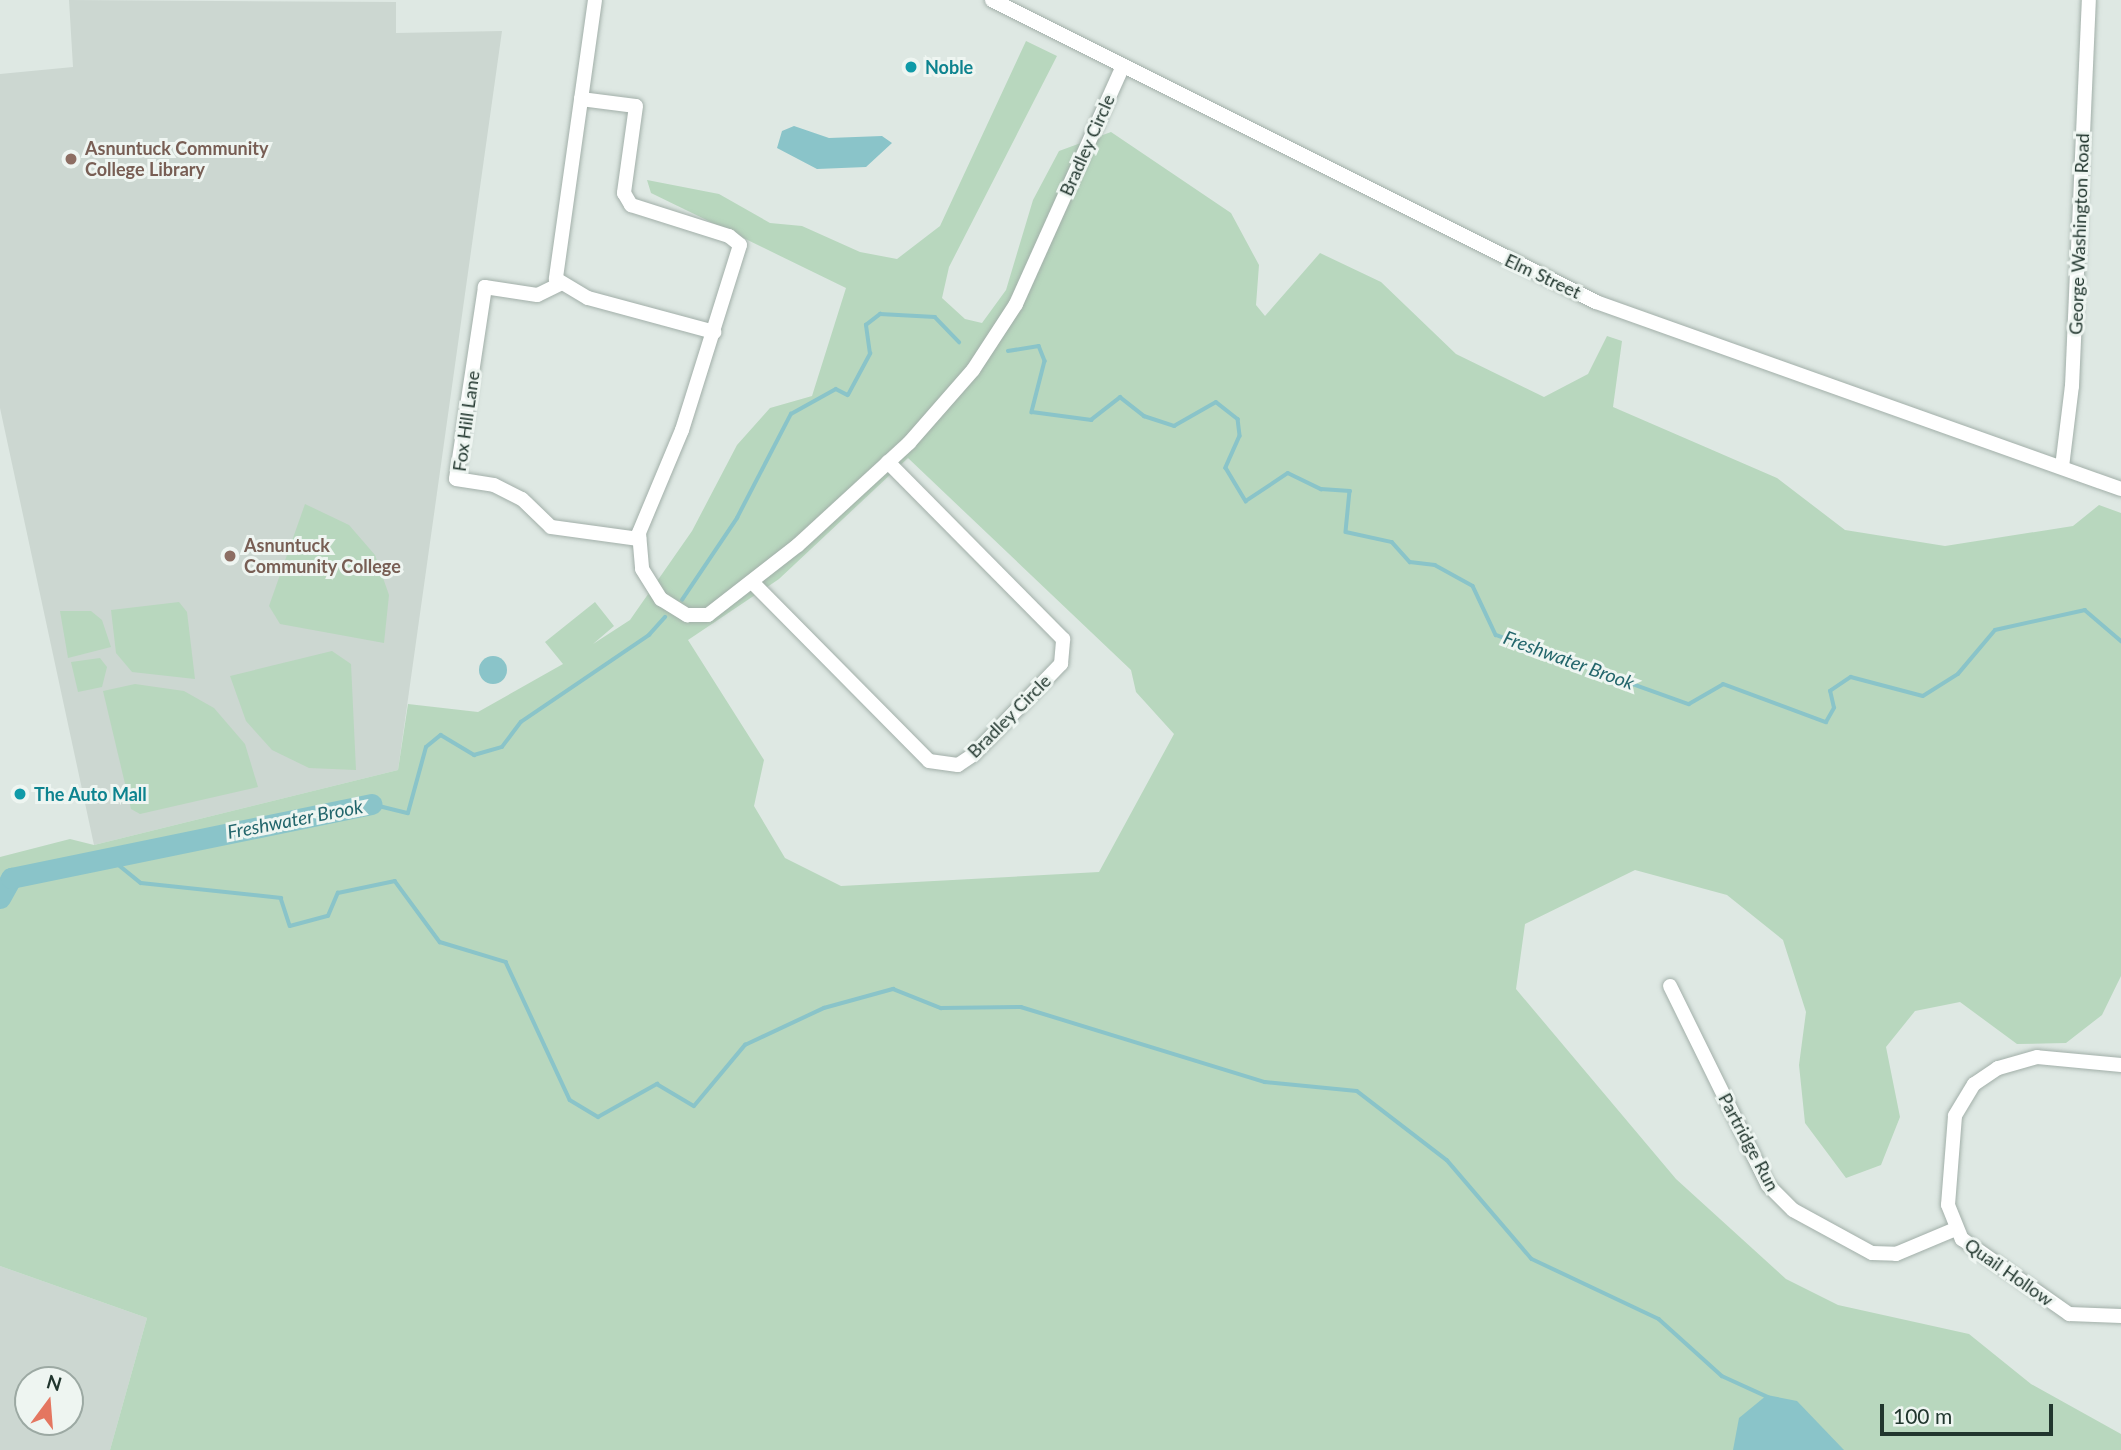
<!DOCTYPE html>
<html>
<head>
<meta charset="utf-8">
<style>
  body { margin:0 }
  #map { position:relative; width:2121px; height:1450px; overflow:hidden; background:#dee8e3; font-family:Lato,sans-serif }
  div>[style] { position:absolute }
  .built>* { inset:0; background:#ccd7d1 }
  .green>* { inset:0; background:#b8d7be }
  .water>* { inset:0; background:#8ac4c9 }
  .round { border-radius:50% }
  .stream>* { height:3.5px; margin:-1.75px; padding:0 1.75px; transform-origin:1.75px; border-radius:1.75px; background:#8ac4c9 }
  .river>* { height:21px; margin:-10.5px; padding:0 10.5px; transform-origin:10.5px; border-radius:10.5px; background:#8ac4c9 }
  .roads { filter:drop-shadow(0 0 2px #a2afa9) drop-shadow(0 0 2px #a2afa9) }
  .minor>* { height:14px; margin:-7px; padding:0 7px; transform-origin:7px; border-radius:7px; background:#fff }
  .dots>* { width:19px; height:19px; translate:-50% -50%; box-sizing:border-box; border:4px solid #eef5f1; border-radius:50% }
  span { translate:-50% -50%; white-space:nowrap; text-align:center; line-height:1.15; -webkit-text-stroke:6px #eef5f1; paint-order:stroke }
  .culture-label { font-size:18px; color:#0d838f; font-weight:700 }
  .left { translate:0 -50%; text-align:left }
  .street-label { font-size:18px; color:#21362e }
  .education-label { font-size:18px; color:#785e54; font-weight:700 }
  .water-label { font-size:19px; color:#22656b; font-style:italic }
  .north { position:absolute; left:14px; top:1366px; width:70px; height:70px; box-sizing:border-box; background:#eef5f1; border:2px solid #9ca9a3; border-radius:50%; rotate:16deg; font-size:19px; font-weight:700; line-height:28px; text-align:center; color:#21362e }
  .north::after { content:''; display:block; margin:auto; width:24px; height:32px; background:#e47660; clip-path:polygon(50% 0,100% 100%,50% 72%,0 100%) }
  .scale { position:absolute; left:1880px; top:1404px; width:173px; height:32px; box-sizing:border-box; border:4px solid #21362e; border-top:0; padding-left:9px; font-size:21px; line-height:24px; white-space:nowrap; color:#21362e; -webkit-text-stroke:5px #eef5f1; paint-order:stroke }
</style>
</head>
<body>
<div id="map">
  <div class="built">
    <i style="clip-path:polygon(69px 0,396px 2px,396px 33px,502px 31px,398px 770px,94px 845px,0 408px,0 74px,73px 67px)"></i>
    <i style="clip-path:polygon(evenodd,0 1266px,147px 1318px,110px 1450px,0 1450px,0 1266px,28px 1380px,70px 1380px,70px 1422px,28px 1422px,28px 1380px)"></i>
  </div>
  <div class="green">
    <i style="clip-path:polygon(evenodd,1026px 41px,1057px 56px,949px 267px,942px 298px,965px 319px,982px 323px,1006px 290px,1033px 200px,1059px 151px,1111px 132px,1231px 213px,1259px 265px,1256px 305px,1265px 316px,1320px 253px,1381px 282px,1456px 354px,1544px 397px,1588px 374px,1607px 336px,1622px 341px,1613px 407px,1777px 478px,1845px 530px,1945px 546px,2073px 526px,2099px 505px,2121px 513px,2121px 976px,2102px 1015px,2066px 1043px,2017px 1044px,1960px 1002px,1915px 1011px,1886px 1047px,1900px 1117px,1881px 1165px,1846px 1178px,1805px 1123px,1799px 1065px,1806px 1012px,1783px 940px,1727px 895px,1635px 870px,1525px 924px,1516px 989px,1676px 1179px,1786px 1279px,1838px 1305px,1969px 1334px,2031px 1384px,2121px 1434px,2121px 1450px,110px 1450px,147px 1318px,0 1266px,0 857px,70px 839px,94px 845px,398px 770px,408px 704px,478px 712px,563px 664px,545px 642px,595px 602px,614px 626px,593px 644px,630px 620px,692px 531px,737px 445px,770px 408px,812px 396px,846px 288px,651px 193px,647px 180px,719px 194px,770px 223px,802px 226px,860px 252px,897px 259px,940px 226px,1026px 41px,908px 458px,1131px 670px,1136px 692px,1174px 734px,1099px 872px,841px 886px,785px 858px,754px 806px,764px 760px,688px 640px,779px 579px,908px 458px)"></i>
    <i style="clip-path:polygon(305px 504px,349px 525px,375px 555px,389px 595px,384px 643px,280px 624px,269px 606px)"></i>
    <i style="clip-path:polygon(179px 602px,187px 612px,195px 679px,132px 672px,116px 653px,111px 610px)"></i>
    <i style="clip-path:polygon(60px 611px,91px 611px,102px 620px,111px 647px,68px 658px)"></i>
    <i style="clip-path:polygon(332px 651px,351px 664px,356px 770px,309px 768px,272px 750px,246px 721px,230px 676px)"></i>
    <i style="clip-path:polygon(100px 658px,107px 667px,102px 687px,78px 692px,71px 662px)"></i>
    <i style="clip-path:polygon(135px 684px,184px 691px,214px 708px,245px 744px,258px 787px,140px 814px,131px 809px,103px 691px)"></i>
  </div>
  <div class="water">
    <i style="clip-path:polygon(794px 126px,829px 138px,882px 136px,892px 143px,866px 167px,817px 169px,777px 148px,782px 131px)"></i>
    <i class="round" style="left:479px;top:656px;width:28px;height:28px"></i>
    <i style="clip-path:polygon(1767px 1395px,1797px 1401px,1844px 1450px,1733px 1450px,1739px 1418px)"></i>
  </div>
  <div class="stream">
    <i style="left:1008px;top:351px;width:31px;rotate:-9deg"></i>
    <i style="left:1039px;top:346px;width:16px;rotate:68deg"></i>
    <i style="left:1045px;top:361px;width:53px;rotate:104.3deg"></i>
    <i style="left:1032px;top:412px;width:60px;rotate:7.7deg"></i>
    <i style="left:1091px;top:420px;width:37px;rotate:-38deg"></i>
    <i style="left:1120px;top:397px;width:31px;rotate:38deg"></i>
    <i style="left:1144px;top:416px;width:32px;rotate:18deg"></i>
    <i style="left:1174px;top:426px;width:48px;rotate:-29.7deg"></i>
    <i style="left:1216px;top:402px;width:28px;rotate:38deg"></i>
    <i style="left:1238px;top:419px;width:17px;rotate:83deg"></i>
    <i style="left:1240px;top:436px;width:35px;rotate:114deg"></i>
    <i style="left:1226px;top:468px;width:39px;rotate:59deg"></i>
    <i style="left:1246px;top:501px;width:50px;rotate:-33.7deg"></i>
    <i style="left:1288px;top:473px;width:37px;rotate:26deg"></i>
    <i style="left:1321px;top:489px;width:29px;rotate:4deg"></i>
    <i style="left:1350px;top:491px;width:41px;rotate:95.6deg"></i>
    <i style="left:1346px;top:532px;width:47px;rotate:12.3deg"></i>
    <i style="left:1392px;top:542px;width:27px;rotate:48deg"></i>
    <i style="left:1410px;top:562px;width:25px;rotate:7deg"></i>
    <i style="left:1435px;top:565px;width:43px;rotate:28.9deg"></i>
    <i style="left:1473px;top:586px;width:54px;rotate:64.9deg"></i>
    <i style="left:1496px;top:635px;width:205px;rotate:19.7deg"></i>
    <i style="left:1689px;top:704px;width:39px;rotate:-30deg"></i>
    <i style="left:1723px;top:684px;width:110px;rotate:20.3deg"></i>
    <i style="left:1826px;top:722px;width:16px;rotate:-60deg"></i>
    <i style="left:1834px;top:708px;width:17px;rotate:-103deg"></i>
    <i style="left:1830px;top:691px;width:25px;rotate:-34deg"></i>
    <i style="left:1851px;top:677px;width:74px;rotate:14.8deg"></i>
    <i style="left:1923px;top:696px;width:41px;rotate:-32.2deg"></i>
    <i style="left:1958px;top:674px;width:57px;rotate:-49.9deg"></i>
    <i style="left:1995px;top:630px;width:92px;rotate:-12.5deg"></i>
    <i style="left:2085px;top:610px;width:48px;rotate:40.7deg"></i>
    <i style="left:682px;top:600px;width:99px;rotate:-56.1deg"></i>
    <i style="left:737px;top:518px;width:117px;rotate:-62.6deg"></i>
    <i style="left:791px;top:414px;width:51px;rotate:-29.1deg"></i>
    <i style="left:836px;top:389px;width:13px;rotate:27deg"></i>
    <i style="left:848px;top:395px;width:47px;rotate:-61.8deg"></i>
    <i style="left:870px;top:354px;width:29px;rotate:-98deg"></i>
    <i style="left:866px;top:325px;width:18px;rotate:-38deg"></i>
    <i style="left:880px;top:314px;width:55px;rotate:3.1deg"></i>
    <i style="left:935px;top:317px;width:35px;rotate:46deg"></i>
    <i style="left:371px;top:804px;width:38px;rotate:14deg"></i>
    <i style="left:408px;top:813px;width:68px;rotate:-74.7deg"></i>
    <i style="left:426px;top:747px;width:19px;rotate:-39deg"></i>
    <i style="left:441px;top:735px;width:39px;rotate:31deg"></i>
    <i style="left:474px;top:755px;width:29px;rotate:-16deg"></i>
    <i style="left:502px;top:747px;width:31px;rotate:-53deg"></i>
    <i style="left:521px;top:722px;width:155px;rotate:-34.2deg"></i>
    <i style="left:649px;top:635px;width:24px;rotate:-48deg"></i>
    <i style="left:109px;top:857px;width:41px;rotate:39.1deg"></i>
    <i style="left:141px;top:883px;width:141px;rotate:6.1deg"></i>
    <i style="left:281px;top:898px;width:29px;rotate:72deg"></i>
    <i style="left:290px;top:926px;width:39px;rotate:-15deg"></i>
    <i style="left:328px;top:916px;width:25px;rotate:-67deg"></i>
    <i style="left:338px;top:893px;width:58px;rotate:-11.9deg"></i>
    <i style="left:395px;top:881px;width:76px;rotate:53.6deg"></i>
    <i style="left:440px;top:942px;width:69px;rotate:16.9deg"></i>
    <i style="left:506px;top:962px;width:152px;rotate:65.1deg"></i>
    <i style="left:570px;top:1100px;width:33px;rotate:31deg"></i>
    <i style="left:598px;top:1117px;width:68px;rotate:-29.2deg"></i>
    <i style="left:657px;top:1084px;width:43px;rotate:30.7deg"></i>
    <i style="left:694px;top:1106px;width:80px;rotate:-50.1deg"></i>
    <i style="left:745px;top:1045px;width:87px;rotate:-25.1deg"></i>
    <i style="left:824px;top:1008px;width:72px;rotate:-15.4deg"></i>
    <i style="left:893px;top:989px;width:52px;rotate:21.6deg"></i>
    <i style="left:941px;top:1008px;width:80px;rotate:-0.7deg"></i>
    <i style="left:1021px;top:1007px;width:255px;rotate:17.1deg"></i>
    <i style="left:1265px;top:1082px;width:92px;rotate:5.6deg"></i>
    <i style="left:1357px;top:1091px;width:113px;rotate:37.5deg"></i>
    <i style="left:1447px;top:1160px;width:130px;rotate:49.4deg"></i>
    <i style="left:1532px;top:1259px;width:140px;rotate:25.3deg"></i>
    <i style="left:1659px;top:1319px;width:85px;rotate:42.1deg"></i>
    <i style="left:1722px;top:1376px;width:51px;rotate:24.5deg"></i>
  </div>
  <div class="river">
    <i style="left:0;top:898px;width:23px;rotate:-61deg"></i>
    <i style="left:11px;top:878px;width:368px;rotate:-11.6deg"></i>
  </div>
  <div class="roads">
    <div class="minor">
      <i style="left:595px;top:0;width:282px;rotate:98deg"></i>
      <i style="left:556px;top:279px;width:37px;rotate:31deg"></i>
      <i style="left:588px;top:298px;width:131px;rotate:15.1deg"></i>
      <i style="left:992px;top:0;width:675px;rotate:26.57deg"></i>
      <i style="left:1596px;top:302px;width:557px;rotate:19.61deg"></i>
      <i style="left:581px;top:99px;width:55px;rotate:7.3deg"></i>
      <i style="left:636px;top:106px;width:88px;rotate:97.9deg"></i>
      <i style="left:624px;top:193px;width:14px;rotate:60deg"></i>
      <i style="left:631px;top:205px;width:103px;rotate:17.6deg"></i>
      <i style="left:729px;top:236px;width:14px;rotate:39deg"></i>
      <i style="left:740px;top:245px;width:194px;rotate:107.4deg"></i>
      <i style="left:682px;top:430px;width:112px;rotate:112.7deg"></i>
      <i style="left:639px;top:533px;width:36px;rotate:85deg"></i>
      <i style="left:642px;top:569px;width:36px;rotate:58deg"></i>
      <i style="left:661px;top:599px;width:31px;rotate:32deg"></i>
      <i style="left:687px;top:615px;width:21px"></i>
      <i style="left:708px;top:615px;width:114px;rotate:-37.9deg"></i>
      <i style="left:798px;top:545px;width:151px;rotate:-42.6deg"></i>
      <i style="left:909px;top:443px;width:97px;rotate:-48.8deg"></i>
      <i style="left:973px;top:370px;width:79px;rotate:-56.9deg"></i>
      <i style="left:1016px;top:304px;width:259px;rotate:-65.8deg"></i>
      <i style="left:560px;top:284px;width:25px;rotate:154deg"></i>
      <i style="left:537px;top:295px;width:53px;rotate:-171.3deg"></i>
      <i style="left:485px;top:287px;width:194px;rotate:98.6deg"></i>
      <i style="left:456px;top:479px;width:38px;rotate:9deg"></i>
      <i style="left:494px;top:485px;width:31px;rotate:27deg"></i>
      <i style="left:522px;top:499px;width:40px;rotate:44deg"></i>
      <i style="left:551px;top:527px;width:89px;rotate:7.8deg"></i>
      <i style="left:2062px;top:467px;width:82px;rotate:-83deg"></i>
      <i style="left:2072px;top:386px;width:386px;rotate:-87.5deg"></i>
      <i style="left:754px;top:584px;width:249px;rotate:45.3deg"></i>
      <i style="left:929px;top:761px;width:29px;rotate:8deg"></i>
      <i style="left:958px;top:765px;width:18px;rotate:-34deg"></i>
      <i style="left:973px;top:755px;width:127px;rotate:-46deg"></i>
      <i style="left:1061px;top:664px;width:25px;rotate:-85deg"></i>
      <i style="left:1063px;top:639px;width:249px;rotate:-134.7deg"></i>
      <i style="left:1670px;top:986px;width:222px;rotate:63.8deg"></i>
      <i style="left:1768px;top:1185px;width:35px;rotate:45deg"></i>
      <i style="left:1793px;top:1210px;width:90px;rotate:28.6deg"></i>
      <i style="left:1872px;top:1253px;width:24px;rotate:2deg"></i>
      <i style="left:1896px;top:1254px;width:62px;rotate:-22.8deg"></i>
      <i style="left:2121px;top:1065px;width:84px;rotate:-174.6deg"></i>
      <i style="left:2037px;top:1057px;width:41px;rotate:164.2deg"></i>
      <i style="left:1998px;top:1068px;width:29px;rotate:146deg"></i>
      <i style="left:1974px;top:1084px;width:37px;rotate:121deg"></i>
      <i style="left:1955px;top:1116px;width:89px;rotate:94.5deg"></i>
      <i style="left:1948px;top:1205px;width:37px;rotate:68deg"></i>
      <i style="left:1962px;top:1239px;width:131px;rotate:35deg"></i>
      <i style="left:2069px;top:1314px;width:52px;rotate:2.2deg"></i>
    </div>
  </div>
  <div class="dots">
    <i style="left:911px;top:67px;background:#0f9aa8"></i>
    <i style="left:71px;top:159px;background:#8d6e63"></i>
    <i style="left:230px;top:556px;background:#8d6e63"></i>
    <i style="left:20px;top:794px;background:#0f9aa8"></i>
  </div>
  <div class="culture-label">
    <span class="left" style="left:925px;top:67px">Noble</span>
    <span class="left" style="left:34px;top:794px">The Auto Mall</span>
  </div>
  <div class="street-label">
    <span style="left:1087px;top:145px;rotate:-66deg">Bradley Circle</span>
    <span style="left:2079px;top:234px;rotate:-88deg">George Washington Road</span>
    <span style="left:1543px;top:276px;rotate:25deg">Elm Street</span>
    <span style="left:466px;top:421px;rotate:-82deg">Fox Hill Lane</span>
    <span style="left:1009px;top:716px;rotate:-45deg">Bradley Circle</span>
    <span style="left:1749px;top:1142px;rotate:62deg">Partridge Run</span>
    <span style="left:2009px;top:1272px;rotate:35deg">Quail Hollow</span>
  </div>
  <div class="education-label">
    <span class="left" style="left:85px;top:159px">Asnuntuck Community<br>College Library</span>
    <span class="left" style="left:244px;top:556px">Asnuntuck<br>Community College</span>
  </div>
  <div class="water-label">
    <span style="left:1569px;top:660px;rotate:20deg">Freshwater Brook</span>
    <span style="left:295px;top:819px;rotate:-11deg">Freshwater Brook</span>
  </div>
  <div class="north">N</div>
  <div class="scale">100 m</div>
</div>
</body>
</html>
